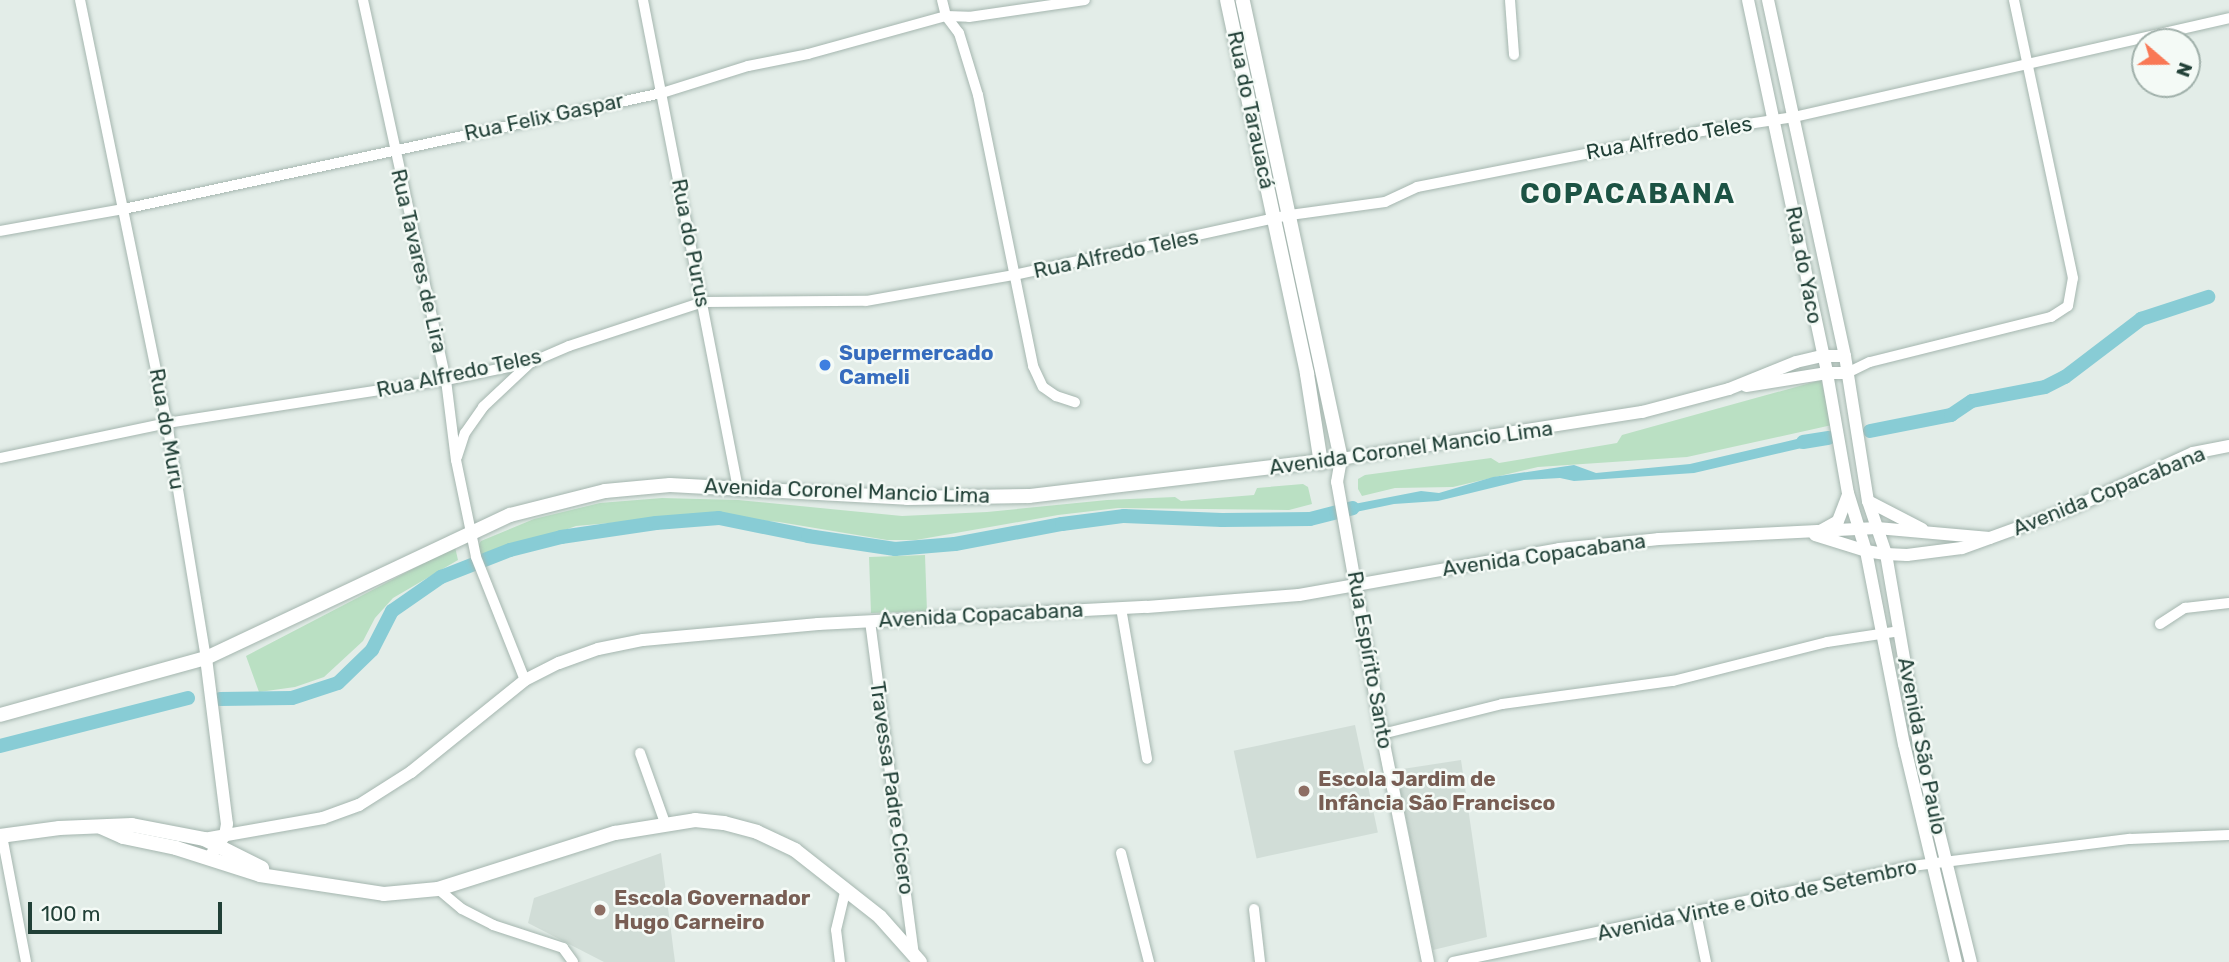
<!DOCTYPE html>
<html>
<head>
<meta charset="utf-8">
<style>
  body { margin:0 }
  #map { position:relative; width:2229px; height:962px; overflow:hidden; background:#e3ede8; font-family:Rubik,sans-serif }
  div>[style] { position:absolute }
  .built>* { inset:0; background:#d1ddd7; transform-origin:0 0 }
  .green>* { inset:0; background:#bae0c3; transform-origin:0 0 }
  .water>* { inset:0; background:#88ccd5 }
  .canal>* { height:14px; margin:-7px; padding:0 7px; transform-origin:7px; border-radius:7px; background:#88ccd5 }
  .roads { filter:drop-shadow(0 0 2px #a5b6af) drop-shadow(0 0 2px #a5b6af) }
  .minor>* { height:10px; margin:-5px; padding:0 5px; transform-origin:5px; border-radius:5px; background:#fff }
  .tertiary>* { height:12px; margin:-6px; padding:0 6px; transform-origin:6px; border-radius:6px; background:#fff }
  .secondary>* { height:14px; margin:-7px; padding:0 7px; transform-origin:7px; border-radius:7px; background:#fff }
  .dots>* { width:19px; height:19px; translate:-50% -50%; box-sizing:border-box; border:4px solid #f4faf6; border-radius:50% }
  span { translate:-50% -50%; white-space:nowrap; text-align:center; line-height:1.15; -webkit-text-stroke:5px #f4faf6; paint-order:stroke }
  .street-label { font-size:21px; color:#214037 }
  .shop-label { font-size:21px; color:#366cbe; font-weight:700 }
  .left { translate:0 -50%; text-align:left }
  .education-label { font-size:21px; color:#785e54; font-weight:700 }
  .district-label { font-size:28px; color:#1c5344; font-weight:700; letter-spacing:2px }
  .north { position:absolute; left:2131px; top:28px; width:70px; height:70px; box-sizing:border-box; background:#f4faf6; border:2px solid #a0b0aa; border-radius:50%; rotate:110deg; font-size:19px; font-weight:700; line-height:28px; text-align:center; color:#214037 }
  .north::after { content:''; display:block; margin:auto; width:24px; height:32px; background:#f97855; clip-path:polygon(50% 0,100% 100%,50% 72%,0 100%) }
  .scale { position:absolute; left:28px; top:902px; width:194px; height:32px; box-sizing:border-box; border:4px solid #214037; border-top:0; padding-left:9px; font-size:21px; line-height:24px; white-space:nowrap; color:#214037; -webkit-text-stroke:5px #f4faf6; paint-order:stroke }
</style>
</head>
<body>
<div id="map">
  <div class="built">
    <i style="left:1355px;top:725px;width:110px;height:124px;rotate:78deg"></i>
    <i style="clip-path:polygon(1461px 760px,1487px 937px,1433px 950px,1396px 770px)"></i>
    <i style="clip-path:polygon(661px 853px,675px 962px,604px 962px,528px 923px,534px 898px)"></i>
  </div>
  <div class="green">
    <i style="clip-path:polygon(1821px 380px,1832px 425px,1687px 457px,1538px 467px,1453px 487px,1395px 488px,1362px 496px,1358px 489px,1358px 479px,1365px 475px,1491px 458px,1499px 463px,1617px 443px,1622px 435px)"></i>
    <i style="clip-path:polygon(1303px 484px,1308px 487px,1312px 504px,1289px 510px,1118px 508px,1058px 515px,916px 540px,887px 540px,779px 522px,702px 515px,576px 526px,481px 560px,476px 549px,481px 541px,534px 519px,600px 503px,662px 498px,738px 500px,902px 516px,987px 512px,1107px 500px,1175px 497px,1181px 501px,1254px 495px,1257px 488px)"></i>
    <i style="clip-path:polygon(455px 547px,458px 560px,393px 598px,375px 618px,363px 641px,324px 677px,295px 687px,259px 692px,246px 656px)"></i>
    <i style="left:925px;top:555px;width:56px;height:56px;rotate:88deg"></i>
  </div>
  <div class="water">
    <i style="clip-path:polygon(1818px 434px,1819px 444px,1694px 473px,1574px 481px,1560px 478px,1524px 480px,1438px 501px,1394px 504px,1351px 513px,1349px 505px,1421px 491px,1439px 493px,1493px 477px,1574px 465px,1596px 473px,1690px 464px)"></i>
  </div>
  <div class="canal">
    <i style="left:1870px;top:431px;width:83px;rotate:-11.2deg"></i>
    <i style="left:1951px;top:415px;width:25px;rotate:-34deg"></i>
    <i style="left:1972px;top:401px;width:74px;rotate:-10.9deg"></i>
    <i style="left:2045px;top:387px;width:22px;rotate:-27deg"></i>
    <i style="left:2065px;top:377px;width:96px;rotate:-37.3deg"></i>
    <i style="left:2141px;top:319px;width:71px;rotate:-18.2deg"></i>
    <i style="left:1803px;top:442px;width:26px;rotate:-9deg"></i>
    <i style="left:220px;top:699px;width:72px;rotate:-0.8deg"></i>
    <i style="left:292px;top:698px;width:48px;rotate:-18.1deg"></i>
    <i style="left:338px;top:683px;width:47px;rotate:-44.1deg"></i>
    <i style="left:372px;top:650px;width:44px;rotate:-62.9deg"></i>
    <i style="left:392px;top:611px;width:60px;rotate:-34.8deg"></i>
    <i style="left:441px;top:577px;width:74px;rotate:-21.4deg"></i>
    <i style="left:510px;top:550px;width:53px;rotate:-14.3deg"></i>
    <i style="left:561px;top:537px;width:96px;rotate:-8.4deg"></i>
    <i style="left:656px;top:523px;width:63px;rotate:-4.5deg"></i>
    <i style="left:719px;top:518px;width:91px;rotate:11.4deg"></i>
    <i style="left:808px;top:536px;width:88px;rotate:8.5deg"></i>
    <i style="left:895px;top:549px;width:60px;rotate:-4.8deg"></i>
    <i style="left:955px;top:544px;width:109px;rotate:-10.6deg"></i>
    <i style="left:1062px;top:524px;width:63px;rotate:-7.4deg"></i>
    <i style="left:1124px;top:516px;width:98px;rotate:2.3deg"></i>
    <i style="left:1222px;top:520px;width:88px;rotate:-0.7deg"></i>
    <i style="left:1310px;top:519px;width:44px;rotate:-14.3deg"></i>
    <i style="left:0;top:746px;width:194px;rotate:-14.3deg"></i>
  </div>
  <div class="roads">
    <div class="minor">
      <i style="left:80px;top:0;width:432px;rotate:78.4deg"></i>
      <i style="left:167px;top:423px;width:238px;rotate:80.6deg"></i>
      <i style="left:363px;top:0;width:389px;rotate:77.7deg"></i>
      <i style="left:446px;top:380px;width:81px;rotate:82.9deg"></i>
      <i style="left:456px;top:460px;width:99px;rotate:78.3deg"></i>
      <i style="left:476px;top:557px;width:132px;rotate:68.3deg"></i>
      <i style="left:643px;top:0;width:496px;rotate:79deg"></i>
      <i style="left:942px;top:0;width:16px;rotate:76deg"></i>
      <i style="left:946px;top:16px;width:21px;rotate:53deg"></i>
      <i style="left:959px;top:33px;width:65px;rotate:73deg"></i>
      <i style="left:978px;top:95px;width:277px;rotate:78.5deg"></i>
      <i style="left:1033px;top:366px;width:23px;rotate:65deg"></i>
      <i style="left:1043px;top:387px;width:16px;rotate:35deg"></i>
      <i style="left:1056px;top:396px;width:20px;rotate:18deg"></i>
      <i style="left:1510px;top:0;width:55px;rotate:85.8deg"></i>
      <i style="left:0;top:231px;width:126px;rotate:-10.1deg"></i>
      <i style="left:124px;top:209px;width:550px;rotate:-12.17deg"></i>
      <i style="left:662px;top:93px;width:90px;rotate:-17.4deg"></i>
      <i style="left:748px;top:66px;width:61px;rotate:-11.3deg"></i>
      <i style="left:808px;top:54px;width:143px;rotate:-15.4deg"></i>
      <i style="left:946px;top:16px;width:23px;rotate:2deg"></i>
      <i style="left:969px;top:17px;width:117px;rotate:-8.3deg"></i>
      <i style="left:1847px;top:373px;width:25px;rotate:-26deg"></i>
      <i style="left:1870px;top:362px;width:187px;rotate:-14deg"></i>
      <i style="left:2051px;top:317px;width:20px;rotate:-33deg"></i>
      <i style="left:2068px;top:306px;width:28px;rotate:-80deg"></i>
      <i style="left:2073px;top:278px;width:284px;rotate:-102deg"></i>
      <i style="left:457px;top:457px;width:25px;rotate:-72deg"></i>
      <i style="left:465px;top:433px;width:32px;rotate:-55deg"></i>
      <i style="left:483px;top:407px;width:63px;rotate:-43.1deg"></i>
      <i style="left:0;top:458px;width:171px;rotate:-11.8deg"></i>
      <i style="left:167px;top:423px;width:282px;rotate:-8.8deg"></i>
      <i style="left:446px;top:380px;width:88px;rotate:-11.8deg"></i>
      <i style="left:532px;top:362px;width:40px;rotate:-23.4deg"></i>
      <i style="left:569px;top:346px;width:141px;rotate:-18.2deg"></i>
      <i style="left:703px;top:302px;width:163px;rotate:-0.4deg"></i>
      <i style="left:866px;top:301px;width:150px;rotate:-10deg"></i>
      <i style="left:1014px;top:275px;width:282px;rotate:-12.3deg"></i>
      <i style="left:1290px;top:215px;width:96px;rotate:-7.8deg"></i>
      <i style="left:1385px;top:202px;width:35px;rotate:-25deg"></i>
      <i style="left:1417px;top:187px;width:290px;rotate:-11.1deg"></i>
      <i style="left:1702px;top:131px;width:93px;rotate:-8.7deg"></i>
      <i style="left:1794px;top:117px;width:446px;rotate:-12.8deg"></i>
      <i style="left:1121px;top:608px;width:153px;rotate:80.2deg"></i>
      <i style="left:870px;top:621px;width:337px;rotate:82.5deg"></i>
      <i style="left:2160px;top:624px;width:30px;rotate:-33deg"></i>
      <i style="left:2185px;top:608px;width:44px;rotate:-6.5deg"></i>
      <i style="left:1382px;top:734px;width:124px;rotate:-14deg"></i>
      <i style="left:1502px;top:704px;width:173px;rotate:-7.7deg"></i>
      <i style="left:1673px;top:681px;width:159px;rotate:-14.2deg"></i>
      <i style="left:1827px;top:642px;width:74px;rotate:-8.6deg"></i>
      <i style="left:640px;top:753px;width:74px;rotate:70.3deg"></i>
      <i style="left:2px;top:836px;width:128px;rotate:79.2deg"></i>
      <i style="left:1121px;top:853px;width:113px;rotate:75.6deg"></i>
      <i style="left:438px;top:889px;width:31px;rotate:40deg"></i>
      <i style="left:462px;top:909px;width:35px;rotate:27deg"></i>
      <i style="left:493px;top:925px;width:74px;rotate:18.2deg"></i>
      <i style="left:563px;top:948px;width:17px;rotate:54deg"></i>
      <i style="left:1254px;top:909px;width:53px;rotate:83.5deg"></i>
      <i style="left:1696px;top:913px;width:50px;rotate:78.5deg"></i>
      <i style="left:840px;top:962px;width:32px;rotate:-97deg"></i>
      <i style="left:836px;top:930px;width:43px;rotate:-76.6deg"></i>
      <i style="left:1453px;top:962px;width:469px;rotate:-11.8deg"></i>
      <i style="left:1912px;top:866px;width:220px;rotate:-7.1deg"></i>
      <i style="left:2130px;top:839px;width:99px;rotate:-2.3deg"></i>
    </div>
    <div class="tertiary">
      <i style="left:1748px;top:0;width:381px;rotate:78deg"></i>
      <i style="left:1827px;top:373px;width:122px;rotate:80.1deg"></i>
      <i style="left:1848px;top:493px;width:61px;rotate:72.8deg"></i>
      <i style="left:1866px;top:551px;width:197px;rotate:78.9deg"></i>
      <i style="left:1904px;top:744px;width:224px;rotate:76.6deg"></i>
      <i style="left:1768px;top:0;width:364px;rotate:77.8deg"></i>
      <i style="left:1845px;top:356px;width:147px;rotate:81deg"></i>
      <i style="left:1868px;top:501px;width:56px;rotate:71.2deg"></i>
      <i style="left:1886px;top:554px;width:212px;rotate:80.2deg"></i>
      <i style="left:1922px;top:763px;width:205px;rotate:76.2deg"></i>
      <i style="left:1746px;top:386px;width:82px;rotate:-9.1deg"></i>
      <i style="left:1827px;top:373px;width:20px"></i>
      <i style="left:1868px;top:501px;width:61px;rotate:27.4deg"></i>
      <i style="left:1822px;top:530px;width:18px;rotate:-29deg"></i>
      <i style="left:1838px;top:521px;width:26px;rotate:-69deg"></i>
      <i style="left:1815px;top:535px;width:53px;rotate:17.4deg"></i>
      <i style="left:1866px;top:551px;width:20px;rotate:9deg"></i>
      <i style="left:1886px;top:554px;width:21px;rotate:3deg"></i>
      <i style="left:1907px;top:555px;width:55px;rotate:-7.3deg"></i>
      <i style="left:1962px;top:548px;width:115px;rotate:-19.9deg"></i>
      <i style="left:2070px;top:509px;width:135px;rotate:-24.5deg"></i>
      <i style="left:2193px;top:453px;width:37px;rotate:-11deg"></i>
      <i style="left:206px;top:658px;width:167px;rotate:82.8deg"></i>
      <i style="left:227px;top:824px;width:11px;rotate:100deg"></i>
      <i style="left:225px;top:835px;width:28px;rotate:125deg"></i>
      <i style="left:204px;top:839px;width:121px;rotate:-10deg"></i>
      <i style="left:323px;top:818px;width:38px;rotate:-20deg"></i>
      <i style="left:359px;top:805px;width:62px;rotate:-32.4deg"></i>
      <i style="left:411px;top:772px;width:146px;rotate:-38.9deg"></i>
      <i style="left:525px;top:680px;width:38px;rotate:-27deg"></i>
      <i style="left:559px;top:663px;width:41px;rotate:-19.7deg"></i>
      <i style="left:598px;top:649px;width:46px;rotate:-11.3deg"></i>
      <i style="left:643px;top:640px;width:176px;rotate:-5.2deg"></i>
      <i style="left:818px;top:624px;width:329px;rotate:-3deg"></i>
      <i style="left:1147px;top:607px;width:152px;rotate:-4.5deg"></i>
      <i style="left:1299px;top:595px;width:264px;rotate:-10deg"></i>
      <i style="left:1559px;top:549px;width:100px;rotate:-5.7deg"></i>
      <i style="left:1659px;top:539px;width:218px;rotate:-2.9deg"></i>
      <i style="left:1877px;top:528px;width:113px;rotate:5.1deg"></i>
      <i style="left:1428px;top:962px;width:233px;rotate:-101.4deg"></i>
      <i style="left:1382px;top:734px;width:256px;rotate:-100.1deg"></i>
      <i style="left:1337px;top:482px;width:23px;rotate:-80deg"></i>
      <i style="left:1341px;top:459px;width:305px;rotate:-8.9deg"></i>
      <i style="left:1642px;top:412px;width:90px;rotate:-14.8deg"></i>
      <i style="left:1729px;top:389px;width:72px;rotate:-21.9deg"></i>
      <i style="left:1796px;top:362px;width:27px;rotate:-13deg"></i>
      <i style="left:1822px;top:356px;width:23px"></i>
    </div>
    <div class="secondary">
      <i style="left:1227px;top:0;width:382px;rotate:77.9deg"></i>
      <i style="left:1307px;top:374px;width:90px;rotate:81.1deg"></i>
      <i style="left:0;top:715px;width:214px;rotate:-15.5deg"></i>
      <i style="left:206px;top:658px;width:336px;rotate:-25.2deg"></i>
      <i style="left:510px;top:515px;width:98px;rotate:-14.2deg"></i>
      <i style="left:605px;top:491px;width:65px;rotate:-5.3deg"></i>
      <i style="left:670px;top:485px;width:237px;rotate:3.1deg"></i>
      <i style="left:907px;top:498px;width:122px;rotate:-0.9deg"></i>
      <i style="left:1029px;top:496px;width:314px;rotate:-6.8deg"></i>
      <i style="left:1341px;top:459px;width:469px;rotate:-102.1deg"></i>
      <i style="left:101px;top:827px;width:24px;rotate:24deg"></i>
      <i style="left:123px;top:837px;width:54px;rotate:11.7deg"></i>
      <i style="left:176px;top:848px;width:88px;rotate:17.8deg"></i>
      <i style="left:260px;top:875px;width:125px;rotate:8.7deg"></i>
      <i style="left:384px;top:894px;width:54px;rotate:-5.3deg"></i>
      <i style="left:438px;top:889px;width:186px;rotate:-17.6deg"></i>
      <i style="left:615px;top:833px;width:81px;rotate:-9.2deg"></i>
      <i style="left:695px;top:820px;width:29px;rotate:6deg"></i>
      <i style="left:724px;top:823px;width:34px;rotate:15deg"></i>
      <i style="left:757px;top:832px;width:42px;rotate:25.3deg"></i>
      <i style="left:795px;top:850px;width:108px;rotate:38.2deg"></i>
      <i style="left:880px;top:917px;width:60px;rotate:48.4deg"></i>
      <i style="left:0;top:836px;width:60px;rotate:-7.7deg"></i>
      <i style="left:59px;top:828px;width:73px;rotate:-2.4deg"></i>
      <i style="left:132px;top:825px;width:73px;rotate:11deg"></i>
      <i style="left:204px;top:839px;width:65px;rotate:26.6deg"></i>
    </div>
  </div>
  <div class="dots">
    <i style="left:825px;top:365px;background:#3f7fe0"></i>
    <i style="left:1304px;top:791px;background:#8d6e63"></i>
    <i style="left:600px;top:910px;background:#8d6e63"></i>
  </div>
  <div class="street-label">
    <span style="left:1251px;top:110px;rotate:78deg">Rua do Tarauacá</span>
    <span style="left:544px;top:117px;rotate:-12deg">Rua Felix Gaspar</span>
    <span style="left:1669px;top:138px;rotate:-10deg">Rua Alfredo Teles</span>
    <span style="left:691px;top:243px;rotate:79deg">Rua do Purus</span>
    <span style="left:1116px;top:254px;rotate:-12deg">Rua Alfredo Teles</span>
    <span style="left:419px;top:261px;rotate:77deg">Rua Tavares de Lira</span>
    <span style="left:1804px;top:265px;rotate:79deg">Rua do Yaco</span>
    <span style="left:459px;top:373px;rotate:-12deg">Rua Alfredo Teles</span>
    <span style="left:167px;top:429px;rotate:80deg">Rua do Muru</span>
    <span style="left:1411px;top:448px;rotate:-8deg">Avenida Coronel Mancio Lima</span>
    <span style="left:847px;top:491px;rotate:2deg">Avenida Coronel Mancio Lima</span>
    <span style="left:2109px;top:491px;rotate:-22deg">Avenida Copacabana</span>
    <span style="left:1544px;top:555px;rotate:-8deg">Avenida Copacabana</span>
    <span style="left:981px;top:615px;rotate:-3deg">Avenida Copacabana</span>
    <span style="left:1370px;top:660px;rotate:80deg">Rua Espírito Santo</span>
    <span style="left:1922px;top:746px;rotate:79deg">Avenida São Paulo</span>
    <span style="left:892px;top:788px;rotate:82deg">Travessa Padre Cícero</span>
    <span style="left:1757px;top:900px;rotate:-12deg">Avenida Vinte e Oito de Setembro</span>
  </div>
  <div class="shop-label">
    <span class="left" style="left:839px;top:365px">Supermercado<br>Cameli</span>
  </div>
  <div class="education-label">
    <span class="left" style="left:1318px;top:791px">Escola Jardim de<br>Infância São Francisco</span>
    <span class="left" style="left:614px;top:910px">Escola Governador<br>Hugo Carneiro</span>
  </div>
  <div class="district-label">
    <span style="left:1628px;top:194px">COPACABANA</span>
  </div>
  <div class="north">N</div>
  <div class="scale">100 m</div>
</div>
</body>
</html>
